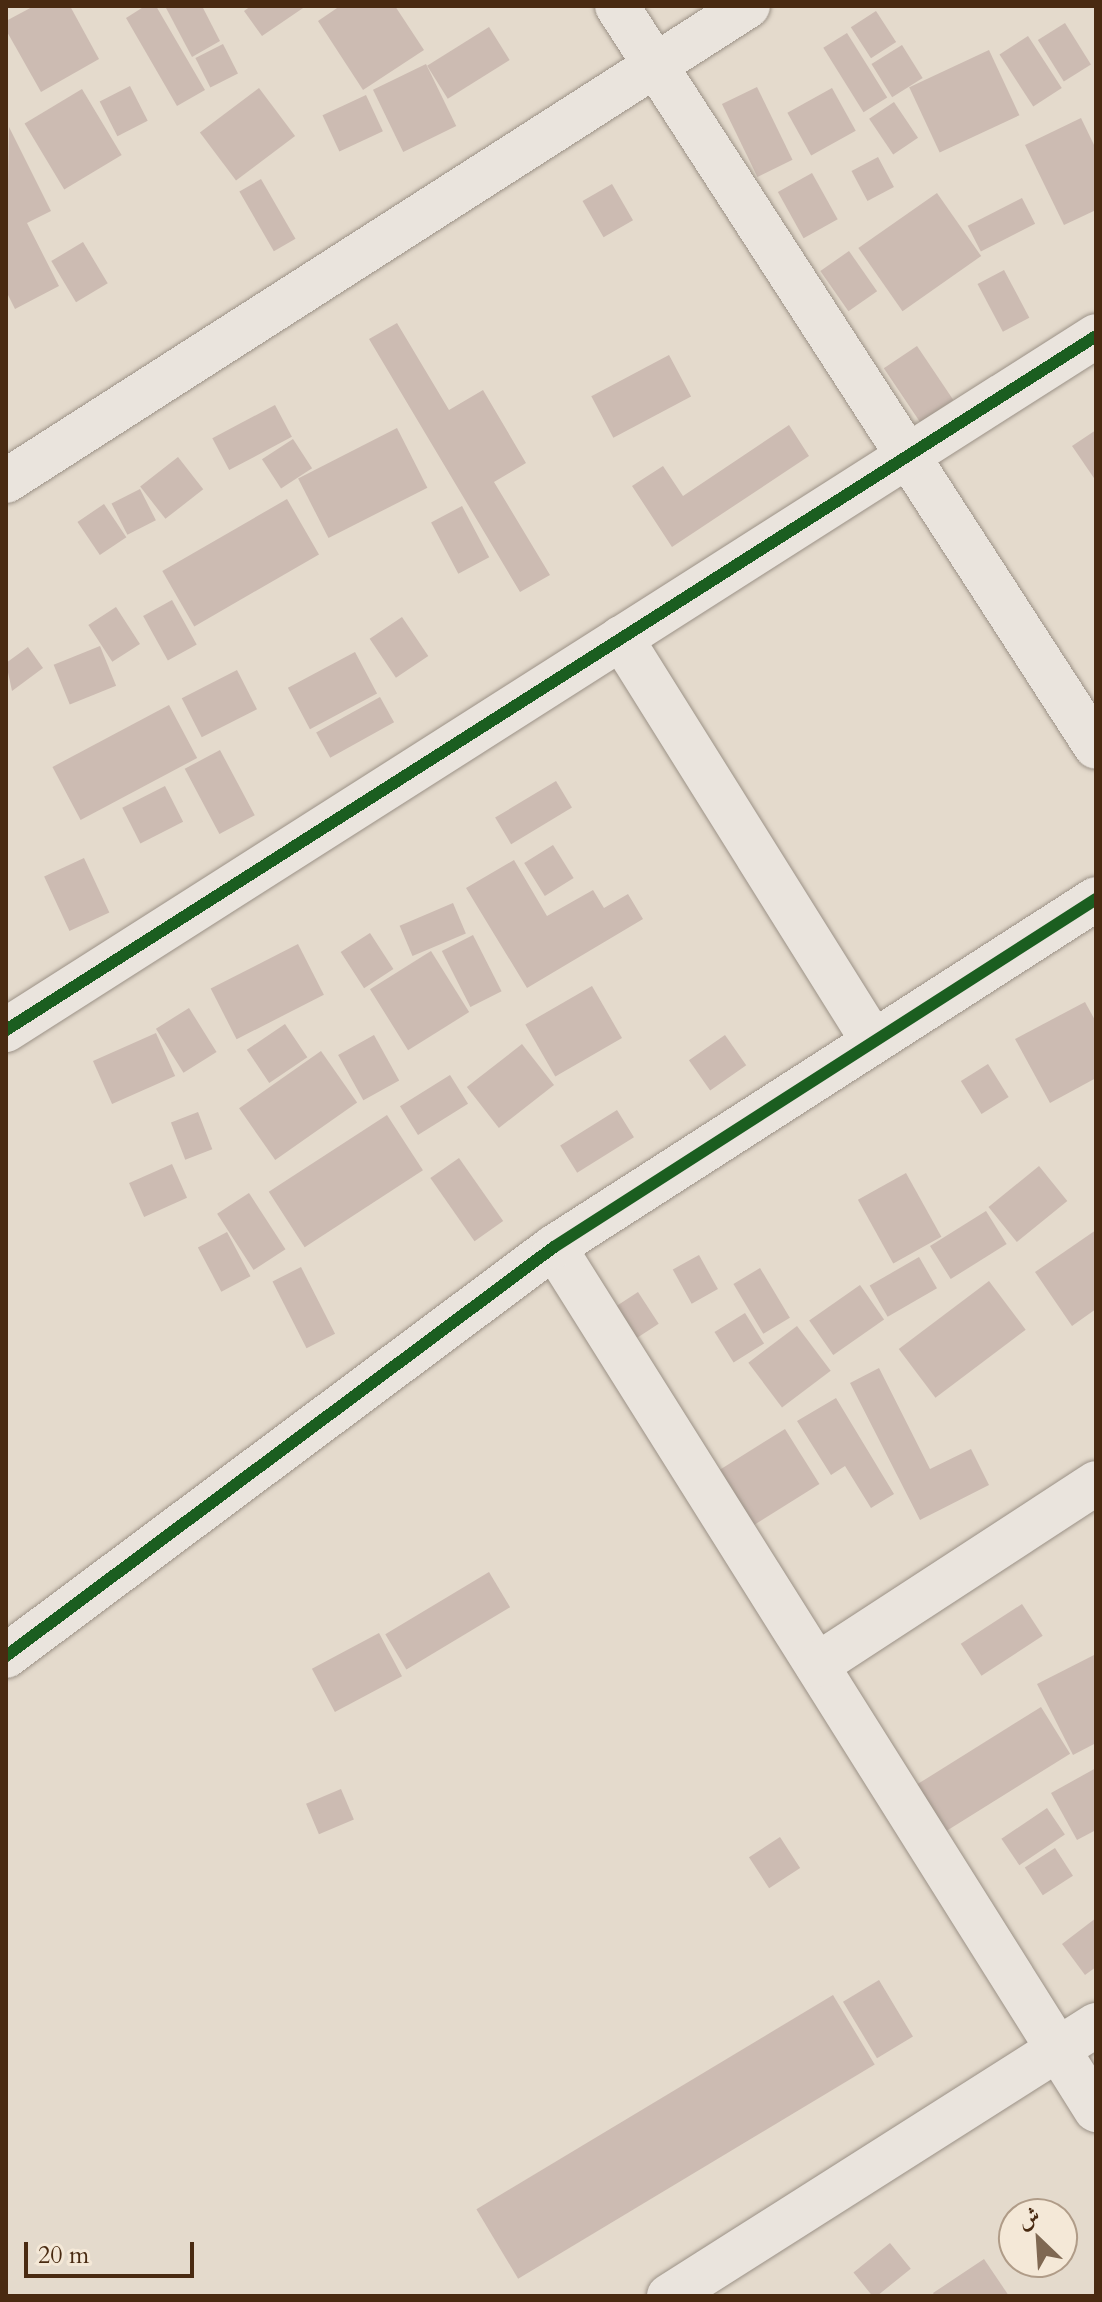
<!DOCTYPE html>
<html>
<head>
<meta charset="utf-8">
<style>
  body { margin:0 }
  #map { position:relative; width:1102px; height:2302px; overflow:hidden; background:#e4dacc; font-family:Cardo,Amiri,serif }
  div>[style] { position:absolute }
  .building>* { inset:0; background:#ccbbb2; transform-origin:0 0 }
  .roads { filter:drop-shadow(0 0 2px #9c9287) drop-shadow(0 0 2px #9c9287) }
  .minor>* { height:44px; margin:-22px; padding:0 22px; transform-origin:22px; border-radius:22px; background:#eae4dd }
  .cycleway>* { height:12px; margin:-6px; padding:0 6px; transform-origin:6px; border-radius:6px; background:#1b5e20 }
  span { translate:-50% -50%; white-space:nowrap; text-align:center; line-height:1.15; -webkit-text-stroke:7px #f4e8d7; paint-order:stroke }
  .frame { position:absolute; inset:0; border:8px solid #492a11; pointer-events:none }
  .north { position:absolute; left:998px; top:2198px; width:80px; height:80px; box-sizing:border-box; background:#f4e8d7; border:2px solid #b09c88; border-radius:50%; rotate:335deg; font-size:22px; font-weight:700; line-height:32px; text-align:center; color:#492a11 }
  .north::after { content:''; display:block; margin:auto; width:28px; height:36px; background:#7f6852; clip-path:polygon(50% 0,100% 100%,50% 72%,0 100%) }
  .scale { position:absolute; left:24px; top:2242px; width:170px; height:36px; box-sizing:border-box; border:4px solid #492a11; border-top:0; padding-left:10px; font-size:24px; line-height:28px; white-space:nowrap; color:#492a11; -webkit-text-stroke:6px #f4e8d7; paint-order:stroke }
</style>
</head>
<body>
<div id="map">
  <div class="building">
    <i style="clip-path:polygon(34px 6px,70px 6px,99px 59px,41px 92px,6px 30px,6px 21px)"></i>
    <i style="clip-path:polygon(145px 6px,156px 6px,205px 90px,177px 106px,126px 18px)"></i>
    <i style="clip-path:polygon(165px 6px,202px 6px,220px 41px,192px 57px)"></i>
    <i style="clip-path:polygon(251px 6px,306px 6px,262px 36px,244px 11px)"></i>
    <i style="clip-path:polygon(340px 6px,395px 6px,424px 50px,363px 90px,318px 21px)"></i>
    <i style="left:876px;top:11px;width:37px;height:30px;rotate:57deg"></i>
    <i style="left:1065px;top:23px;width:49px;height:32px;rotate:58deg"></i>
    <i style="left:489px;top:27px;width:39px;height:73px;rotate:58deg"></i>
    <i style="left:847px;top:33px;width:76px;height:28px;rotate:58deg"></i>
    <i style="left:1028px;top:36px;width:62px;height:34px;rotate:57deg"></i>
    <i style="left:223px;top:44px;width:33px;height:31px;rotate:63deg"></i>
    <i style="left:902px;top:45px;width:39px;height:36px;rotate:58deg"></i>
    <i style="left:989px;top:50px;width:72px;height:88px;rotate:65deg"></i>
    <i style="left:426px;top:64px;width:69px;height:59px;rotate:64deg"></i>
    <i style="left:130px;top:86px;width:39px;height:34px;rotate:63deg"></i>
    <i style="left:757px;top:87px;width:81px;height:39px;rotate:64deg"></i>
    <i style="left:259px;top:88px;width:60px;height:74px;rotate:53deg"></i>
    <i style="left:832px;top:88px;width:49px;height:51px;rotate:61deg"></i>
    <i style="left:82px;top:89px;width:77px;height:67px;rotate:59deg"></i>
    <i style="left:366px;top:95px;width:40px;height:48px;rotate:65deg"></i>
    <i style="left:894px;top:102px;width:43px;height:30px;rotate:56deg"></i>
    <i style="clip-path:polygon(1081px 118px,1096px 149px,1096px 210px,1064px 225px,1025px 145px)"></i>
    <i style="clip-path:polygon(9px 127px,51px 211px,27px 223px,59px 286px,15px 309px,6px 291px)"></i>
    <i style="left:878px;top:157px;width:34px;height:30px;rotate:62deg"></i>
    <i style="left:812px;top:173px;width:53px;height:39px;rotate:61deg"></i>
    <i style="left:261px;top:179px;width:69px;height:25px;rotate:60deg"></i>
    <i style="left:612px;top:184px;width:42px;height:34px;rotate:60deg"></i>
    <i style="left:937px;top:193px;width:77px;height:96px;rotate:55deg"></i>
    <i style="left:1022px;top:198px;width:29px;height:61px;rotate:63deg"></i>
    <i style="left:83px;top:242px;width:48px;height:37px;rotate:59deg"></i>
    <i style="left:849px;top:251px;width:49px;height:35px;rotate:55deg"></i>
    <i style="left:1004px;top:270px;width:54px;height:30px;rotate:62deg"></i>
    <i style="clip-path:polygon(397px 323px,449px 410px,483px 390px,526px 463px,494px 482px,550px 575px,520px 592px,369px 339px)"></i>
    <i style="left:917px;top:346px;width:65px;height:40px;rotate:56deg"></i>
    <i style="left:669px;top:355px;width:47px;height:88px;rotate:62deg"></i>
    <i style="left:275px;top:405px;width:36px;height:71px;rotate:62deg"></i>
    <i style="clip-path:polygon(789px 425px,809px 456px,672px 547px,632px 486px,663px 466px,683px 496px)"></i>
    <i style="left:397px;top:428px;width:67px;height:111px;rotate:63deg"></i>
    <i style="clip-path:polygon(1096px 430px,1096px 481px,1072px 446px)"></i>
    <i style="left:293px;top:439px;width:35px;height:37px;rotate:57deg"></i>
    <i style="left:178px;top:457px;width:41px;height:48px;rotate:52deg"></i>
    <i style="left:140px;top:489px;width:35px;height:32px;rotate:63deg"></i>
    <i style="left:287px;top:499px;width:64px;height:144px;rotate:60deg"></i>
    <i style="left:104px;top:504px;width:40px;height:32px;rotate:56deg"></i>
    <i style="left:462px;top:506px;width:58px;height:35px;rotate:62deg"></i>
    <i style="left:172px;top:600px;width:51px;height:33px;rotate:61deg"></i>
    <i style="left:116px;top:607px;width:44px;height:33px;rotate:57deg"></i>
    <i style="left:402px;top:617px;width:47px;height:39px;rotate:56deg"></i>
    <i style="left:100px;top:646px;width:43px;height:50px;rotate:68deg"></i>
    <i style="clip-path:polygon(28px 647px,43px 668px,12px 691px,6px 663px)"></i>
    <i style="left:355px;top:652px;width:47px;height:76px;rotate:62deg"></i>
    <i style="left:237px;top:670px;width:44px;height:62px;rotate:63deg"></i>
    <i style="left:380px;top:697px;width:29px;height:73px;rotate:61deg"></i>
    <i style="left:169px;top:705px;width:60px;height:132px;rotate:62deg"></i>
    <i style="left:220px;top:750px;width:74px;height:40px;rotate:62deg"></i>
    <i style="left:556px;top:781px;width:31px;height:71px;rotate:59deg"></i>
    <i style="left:165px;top:786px;width:40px;height:48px;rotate:63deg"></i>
    <i style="left:553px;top:845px;width:39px;height:34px;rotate:58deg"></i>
    <i style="left:84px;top:858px;width:60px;height:44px;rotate:65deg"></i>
    <i style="clip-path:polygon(514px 860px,547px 916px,593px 890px,604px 908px,628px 894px,643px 919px,527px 988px,466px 888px)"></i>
    <i style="left:453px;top:903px;width:33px;height:58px;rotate:67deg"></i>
    <i style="left:370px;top:933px;width:43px;height:35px;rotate:57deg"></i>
    <i style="left:473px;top:935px;width:63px;height:35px;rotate:63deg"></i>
    <i style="left:298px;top:944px;width:57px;height:98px;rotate:63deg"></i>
    <i style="left:431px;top:951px;width:72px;height:72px;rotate:58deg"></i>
    <i style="left:592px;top:986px;width:60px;height:77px;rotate:60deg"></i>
    <i style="clip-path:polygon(1085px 1002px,1096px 1022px,1096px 1078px,1050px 1103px,1015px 1039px)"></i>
    <i style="left:189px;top:1008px;width:52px;height:39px;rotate:58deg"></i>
    <i style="left:285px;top:1024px;width:40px;height:46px;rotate:56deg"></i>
    <i style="left:156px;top:1033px;width:47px;height:69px;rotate:66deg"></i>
    <i style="left:374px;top:1035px;width:52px;height:41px;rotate:61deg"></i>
    <i style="left:725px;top:1035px;width:37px;height:44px;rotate:55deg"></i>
    <i style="left:522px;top:1044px;width:52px;height:70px;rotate:52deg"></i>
    <i style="left:321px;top:1051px;width:63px;height:100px;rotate:55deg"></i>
    <i style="left:988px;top:1064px;width:39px;height:32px;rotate:58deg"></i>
    <i style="left:450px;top:1075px;width:34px;height:59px;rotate:58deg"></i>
    <i style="left:617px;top:1110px;width:32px;height:67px;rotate:58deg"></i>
    <i style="left:198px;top:1112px;width:40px;height:29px;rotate:69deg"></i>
    <i style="left:387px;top:1115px;width:66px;height:141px;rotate:57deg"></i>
    <i style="left:459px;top:1158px;width:77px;height:35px;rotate:55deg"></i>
    <i style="left:172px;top:1164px;width:37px;height:47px;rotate:66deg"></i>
    <i style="left:1039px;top:1166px;width:45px;height:65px;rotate:51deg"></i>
    <i style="left:906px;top:1173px;width:73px;height:55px;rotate:61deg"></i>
    <i style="left:249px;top:1193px;width:67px;height:38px;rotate:57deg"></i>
    <i style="left:986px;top:1211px;width:39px;height:66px;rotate:58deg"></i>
    <i style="clip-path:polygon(1096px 1230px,1096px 1309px,1072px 1326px,1035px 1272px)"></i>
    <i style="left:227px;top:1232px;width:50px;height:33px;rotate:62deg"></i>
    <i style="left:699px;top:1255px;width:39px;height:30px;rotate:61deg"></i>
    <i style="left:919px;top:1257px;width:36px;height:57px;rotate:60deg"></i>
    <i style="left:301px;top:1267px;width:75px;height:32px;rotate:63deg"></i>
    <i style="left:760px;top:1268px;width:58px;height:31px;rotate:59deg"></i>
    <i style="left:989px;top:1281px;width:61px;height:113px;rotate:53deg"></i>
    <i style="left:860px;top:1285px;width:42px;height:62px;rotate:55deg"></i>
    <i style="left:638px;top:1292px;width:38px;height:38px;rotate:57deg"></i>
    <i style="left:745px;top:1313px;width:36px;height:36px;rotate:58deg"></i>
    <i style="left:797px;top:1326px;width:56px;height:61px;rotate:53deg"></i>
    <i style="clip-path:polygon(879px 1368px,930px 1469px,971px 1449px,989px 1485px,920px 1520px,850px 1383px)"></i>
    <i style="clip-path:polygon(836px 1398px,894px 1494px,871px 1508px,845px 1466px,831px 1475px,797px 1421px)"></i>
    <i style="left:785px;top:1429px;width:65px;height:82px;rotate:58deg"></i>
    <i style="left:489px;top:1572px;width:41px;height:121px;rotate:59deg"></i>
    <i style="left:1022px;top:1604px;width:38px;height:73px;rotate:57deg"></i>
    <i style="left:379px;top:1633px;width:49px;height:76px;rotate:62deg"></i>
    <i style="clip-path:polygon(1096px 1654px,1096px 1743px,1073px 1755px,1037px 1684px)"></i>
    <i style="left:1041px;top:1707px;width:55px;height:146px;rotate:58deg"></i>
    <i style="clip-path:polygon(1096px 1768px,1096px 1830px,1077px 1840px,1051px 1793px)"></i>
    <i style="left:341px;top:1789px;width:33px;height:38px;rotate:67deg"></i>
    <i style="left:1047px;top:1808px;width:32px;height:55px;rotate:56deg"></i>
    <i style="left:780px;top:1837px;width:37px;height:37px;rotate:57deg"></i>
    <i style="left:1055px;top:1848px;width:33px;height:36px;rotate:57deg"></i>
    <i style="clip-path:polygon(1096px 1918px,1096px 1967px,1085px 1975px,1062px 1944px)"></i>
    <i style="left:879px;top:1980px;width:66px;height:42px;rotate:59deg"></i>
    <i style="left:833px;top:1995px;width:81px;height:416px;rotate:59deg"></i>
    <i style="left:890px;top:2243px;width:33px;height:47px;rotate:51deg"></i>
    <i style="clip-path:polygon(984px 2259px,1009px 2296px,935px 2296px,933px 2293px)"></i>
  </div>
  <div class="roads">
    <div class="minor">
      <i style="left:617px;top:6px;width:882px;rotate:57.12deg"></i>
      <i style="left:6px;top:481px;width:881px;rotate:-32.63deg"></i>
      <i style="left:621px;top:638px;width:476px;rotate:58deg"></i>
      <i style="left:6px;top:1030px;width:1292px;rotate:-32.48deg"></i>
      <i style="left:554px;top:1247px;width:1019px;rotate:57.87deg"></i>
      <i style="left:6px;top:1656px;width:684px;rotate:-36.74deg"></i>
      <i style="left:554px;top:1247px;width:644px;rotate:-32.7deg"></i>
      <i style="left:817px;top:1665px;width:333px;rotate:-33.1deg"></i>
      <i style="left:669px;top:2296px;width:506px;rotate:-32.4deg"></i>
    </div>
  </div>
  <div class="cycleway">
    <i style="left:6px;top:1030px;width:1292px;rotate:-32.48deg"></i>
    <i style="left:6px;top:1656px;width:684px;rotate:-36.74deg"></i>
    <i style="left:554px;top:1247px;width:644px;rotate:-32.7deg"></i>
  </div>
  <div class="frame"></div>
  <div class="north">ش</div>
  <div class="scale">20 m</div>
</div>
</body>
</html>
